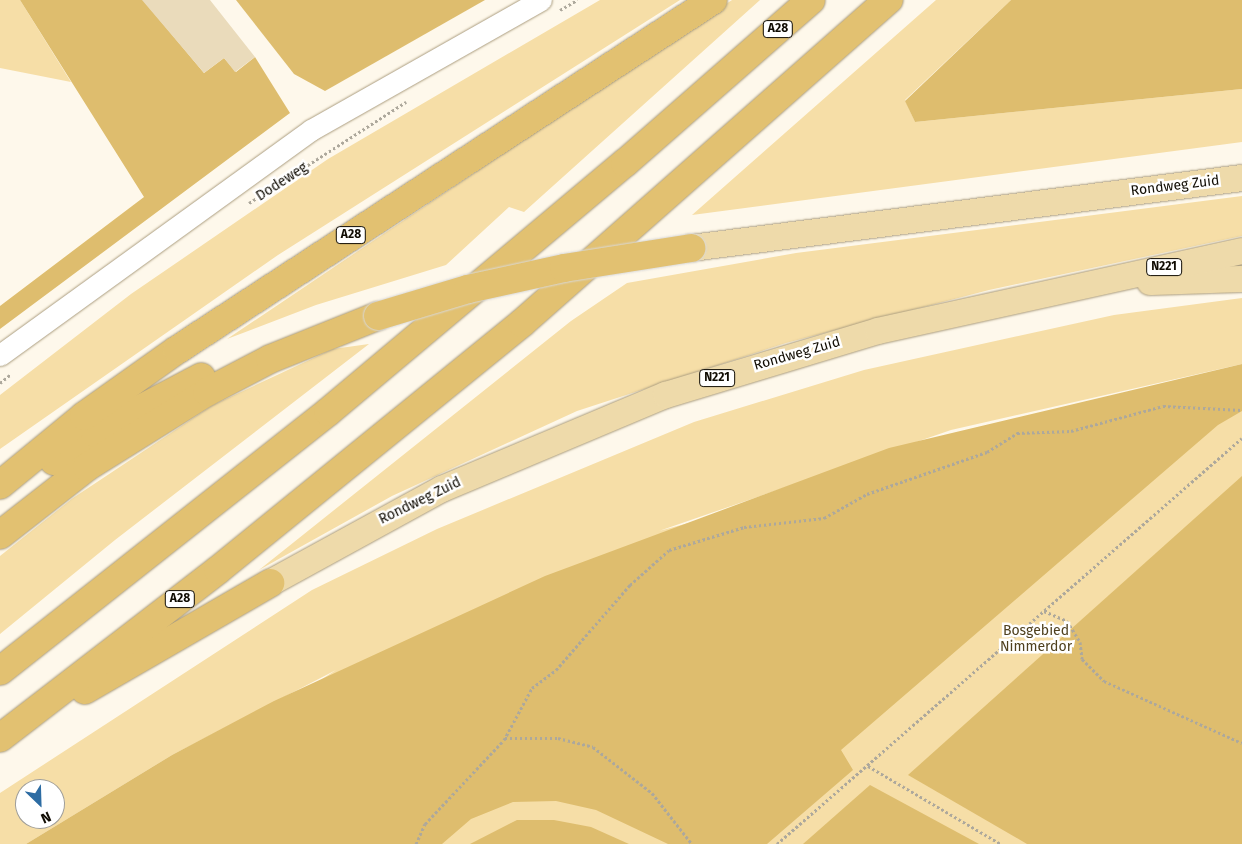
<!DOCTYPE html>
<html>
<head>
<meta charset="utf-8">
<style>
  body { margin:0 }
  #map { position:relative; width:1242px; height:844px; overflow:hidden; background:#fef8eb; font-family:"Fira Sans",sans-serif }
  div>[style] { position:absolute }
  .green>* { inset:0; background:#f6dea7 }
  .forest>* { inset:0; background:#debd6e }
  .building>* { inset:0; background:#eadbbb }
  .path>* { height:3px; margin-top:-1.5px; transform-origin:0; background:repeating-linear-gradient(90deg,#ada89c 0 2.5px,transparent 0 5px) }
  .roads { filter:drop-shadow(0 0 1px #ab9d7f) drop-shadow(0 0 1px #ab9d7f) }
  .tertiary>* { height:21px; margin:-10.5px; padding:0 10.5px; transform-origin:10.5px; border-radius:10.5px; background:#fff }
  .primary>* { height:26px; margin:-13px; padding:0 13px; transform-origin:13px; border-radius:13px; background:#eedaaa }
  .motorway>* { height:28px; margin:-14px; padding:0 14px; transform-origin:14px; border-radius:14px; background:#e2c171 }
  .bridges { filter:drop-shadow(0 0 1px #d9d8d7) drop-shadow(0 0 1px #d9d8d7) }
  .motorway-bridge>* { height:28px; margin:-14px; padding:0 14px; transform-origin:14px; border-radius:14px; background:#e2c171 }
  span { translate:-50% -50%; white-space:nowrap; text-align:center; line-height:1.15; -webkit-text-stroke:5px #fff; paint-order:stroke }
  .shield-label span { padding:1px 4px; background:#fff; border:1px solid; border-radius:4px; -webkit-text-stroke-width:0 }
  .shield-label { font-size:12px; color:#100c03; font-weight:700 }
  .street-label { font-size:14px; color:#100c03 }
  .park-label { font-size:14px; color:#4f401e }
  .north { position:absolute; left:15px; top:779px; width:50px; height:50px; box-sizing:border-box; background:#fff; border:1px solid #9f9e9a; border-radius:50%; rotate:156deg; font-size:14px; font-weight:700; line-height:20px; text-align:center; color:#100c03 }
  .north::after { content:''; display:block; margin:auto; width:18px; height:22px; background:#2d6ca3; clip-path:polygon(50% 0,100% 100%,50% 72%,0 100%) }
</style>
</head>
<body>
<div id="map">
  <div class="green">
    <i style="clip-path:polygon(0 0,20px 0,71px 82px,0 68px)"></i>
    <i style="clip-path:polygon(600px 0,680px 0,278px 255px,0 449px,0 395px,131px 294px,328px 159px)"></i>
    <i style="clip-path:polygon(732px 0,760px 0,524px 212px,509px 207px,446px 265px,316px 305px,227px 339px)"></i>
    <i style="clip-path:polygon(936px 0,1011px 0,905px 100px,915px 122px,1242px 89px,1242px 142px,692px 215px)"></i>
    <i style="clip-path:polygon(1242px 196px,1242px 236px,989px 290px,786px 343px,577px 411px,392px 496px,259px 570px,571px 321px,627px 283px,796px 253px)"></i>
    <i style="clip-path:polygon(evenodd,1242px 298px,1242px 364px,951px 430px,659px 531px,1242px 373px,1242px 844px,68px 844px,336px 670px,172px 755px,26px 844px,0 844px,0 793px,312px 590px,437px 529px,694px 422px,864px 370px,1114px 315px,1242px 298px,25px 789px,55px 789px,55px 819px,25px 819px,25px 789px)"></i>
    <i style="clip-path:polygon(369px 344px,115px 540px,0 634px,0 556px,73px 498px,213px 405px,333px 349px)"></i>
  </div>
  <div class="forest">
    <i style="clip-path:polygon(20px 0,143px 0,204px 73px,224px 58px,236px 72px,255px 57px,290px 113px,0 329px,0 306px,144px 197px)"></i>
    <i style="clip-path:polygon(236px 0,485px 0,325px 91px,294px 74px)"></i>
    <i style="clip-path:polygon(1011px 0,1242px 0,1242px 89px,915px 122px,905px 101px)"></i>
    <i style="clip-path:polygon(1242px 364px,1242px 411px,1218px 425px,841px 750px,853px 770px,767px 844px,668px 844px,596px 810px,556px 801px,513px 802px,471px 819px,442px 844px,26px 844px,172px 755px,274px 701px,545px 576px,889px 448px)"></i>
    <i style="clip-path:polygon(1242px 476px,1242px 844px,1027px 844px,908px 775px)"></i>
    <i style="clip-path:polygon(870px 785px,979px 844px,803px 844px)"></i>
    <i style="clip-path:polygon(517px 820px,554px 820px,591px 827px,629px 844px,470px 844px)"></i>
  </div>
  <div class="building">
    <i style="clip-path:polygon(142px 0,210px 0,255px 57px,235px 72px,224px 58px,204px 73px)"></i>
  </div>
  <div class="path">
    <i style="left:560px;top:10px;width:20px;rotate:-30deg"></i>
    <i style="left:249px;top:203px;width:187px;rotate:-32.8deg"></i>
    <i style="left:0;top:383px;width:14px;rotate:-39deg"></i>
    <i style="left:1044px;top:611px;width:25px;rotate:23deg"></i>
    <i style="left:1067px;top:621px;width:25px;rotate:58deg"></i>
    <i style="left:1080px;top:642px;width:17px;rotate:83deg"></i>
    <i style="left:1082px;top:659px;width:31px;rotate:45deg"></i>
    <i style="left:1104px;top:681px;width:151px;rotate:24.2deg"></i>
    <i style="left:505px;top:738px;width:53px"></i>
    <i style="left:558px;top:738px;width:36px;rotate:14deg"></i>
    <i style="left:593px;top:747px;width:75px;rotate:37.9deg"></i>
    <i style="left:652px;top:793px;width:65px;rotate:51.9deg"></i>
    <i style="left:868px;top:766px;width:154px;rotate:30.4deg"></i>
    <i style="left:416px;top:844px;width:22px;rotate:-66deg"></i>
    <i style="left:425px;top:824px;width:115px;rotate:-46.8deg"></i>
    <i style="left:504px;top:740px;width:59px;rotate:-61.7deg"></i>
    <i style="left:532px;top:688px;width:30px;rotate:-37deg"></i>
    <i style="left:556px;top:670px;width:113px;rotate:-49deg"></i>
    <i style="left:630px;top:585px;width:52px;rotate:-41.9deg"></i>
    <i style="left:669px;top:550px;width:78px;rotate:-17deg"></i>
    <i style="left:744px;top:527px;width:81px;rotate:-6.4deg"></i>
    <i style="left:824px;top:518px;width:49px;rotate:-29.2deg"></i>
    <i style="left:867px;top:494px;width:127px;rotate:-19.3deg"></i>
    <i style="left:987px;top:452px;width:36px;rotate:-32deg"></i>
    <i style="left:1017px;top:433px;width:54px;rotate:-2.1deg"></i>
    <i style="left:1071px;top:431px;width:95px;rotate:-15.2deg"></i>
    <i style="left:1163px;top:406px;width:79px;rotate:2.9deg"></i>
    <i style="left:777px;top:844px;width:617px;rotate:-41.12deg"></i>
  </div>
  <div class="roads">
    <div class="tertiary">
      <i style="left:0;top:355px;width:384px;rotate:-35.9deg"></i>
      <i style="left:311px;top:130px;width:264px;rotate:-29.5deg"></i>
    </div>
    <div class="primary">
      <i style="left:691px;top:248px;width:555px;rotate:-7.24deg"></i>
      <i style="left:1150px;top:282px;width:92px;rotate:-1.9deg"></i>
      <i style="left:270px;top:583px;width:196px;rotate:-28.7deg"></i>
      <i style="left:442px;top:489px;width:243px;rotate:-22.8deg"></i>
      <i style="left:666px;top:395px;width:221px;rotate:-16.8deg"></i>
      <i style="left:878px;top:331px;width:373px;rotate:-12.4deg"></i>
    </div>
    <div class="motorway">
      <i style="left:54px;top:461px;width:50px;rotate:-34.3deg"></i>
      <i style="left:95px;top:433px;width:120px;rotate:-27.8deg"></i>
      <i style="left:0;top:485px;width:109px;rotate:-39.4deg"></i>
      <i style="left:84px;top:416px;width:114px;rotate:-35.4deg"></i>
      <i style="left:177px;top:350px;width:640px;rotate:-33.14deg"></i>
      <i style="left:0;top:535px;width:110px;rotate:-38deg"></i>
      <i style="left:87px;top:467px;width:142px;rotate:-32deg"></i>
      <i style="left:207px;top:392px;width:71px;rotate:-27.6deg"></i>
      <i style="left:270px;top:359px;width:116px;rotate:-21.7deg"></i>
      <i style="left:0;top:671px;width:418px;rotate:-38.3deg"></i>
      <i style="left:328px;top:412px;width:388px;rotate:-40deg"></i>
      <i style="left:625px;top:163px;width:247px;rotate:-41.2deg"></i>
      <i style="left:85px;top:690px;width:214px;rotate:-30deg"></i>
      <i style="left:0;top:738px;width:275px;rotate:-37.6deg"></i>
      <i style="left:218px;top:570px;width:392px;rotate:-39.1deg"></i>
      <i style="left:522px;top:323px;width:489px;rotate:-41.4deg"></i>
    </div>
  </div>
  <div class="bridges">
    <div class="motorway-bridge">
      <i style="left:378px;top:316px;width:94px;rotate:-16.7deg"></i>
      <i style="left:468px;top:289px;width:98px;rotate:-12.3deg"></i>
      <i style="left:564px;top:268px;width:129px;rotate:-8.9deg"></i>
    </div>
  </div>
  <div class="shield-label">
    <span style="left:778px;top:29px">A28</span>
    <span style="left:351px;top:235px">A28</span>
    <span style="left:1164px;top:267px">N221</span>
    <span style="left:717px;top:378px">N221</span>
    <span style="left:180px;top:599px">A28</span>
  </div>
  <div class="street-label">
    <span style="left:282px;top:182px;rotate:-33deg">Dodeweg</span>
    <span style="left:1175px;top:186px;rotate:-7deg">Rondweg Zuid</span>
    <span style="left:797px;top:354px;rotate:-16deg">Rondweg Zuid</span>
    <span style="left:420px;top:501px;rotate:-26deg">Rondweg Zuid</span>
  </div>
  <div class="park-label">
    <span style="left:1036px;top:639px">Bosgebied<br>Nimmerdor</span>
  </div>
  <div class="north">N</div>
</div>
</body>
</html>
